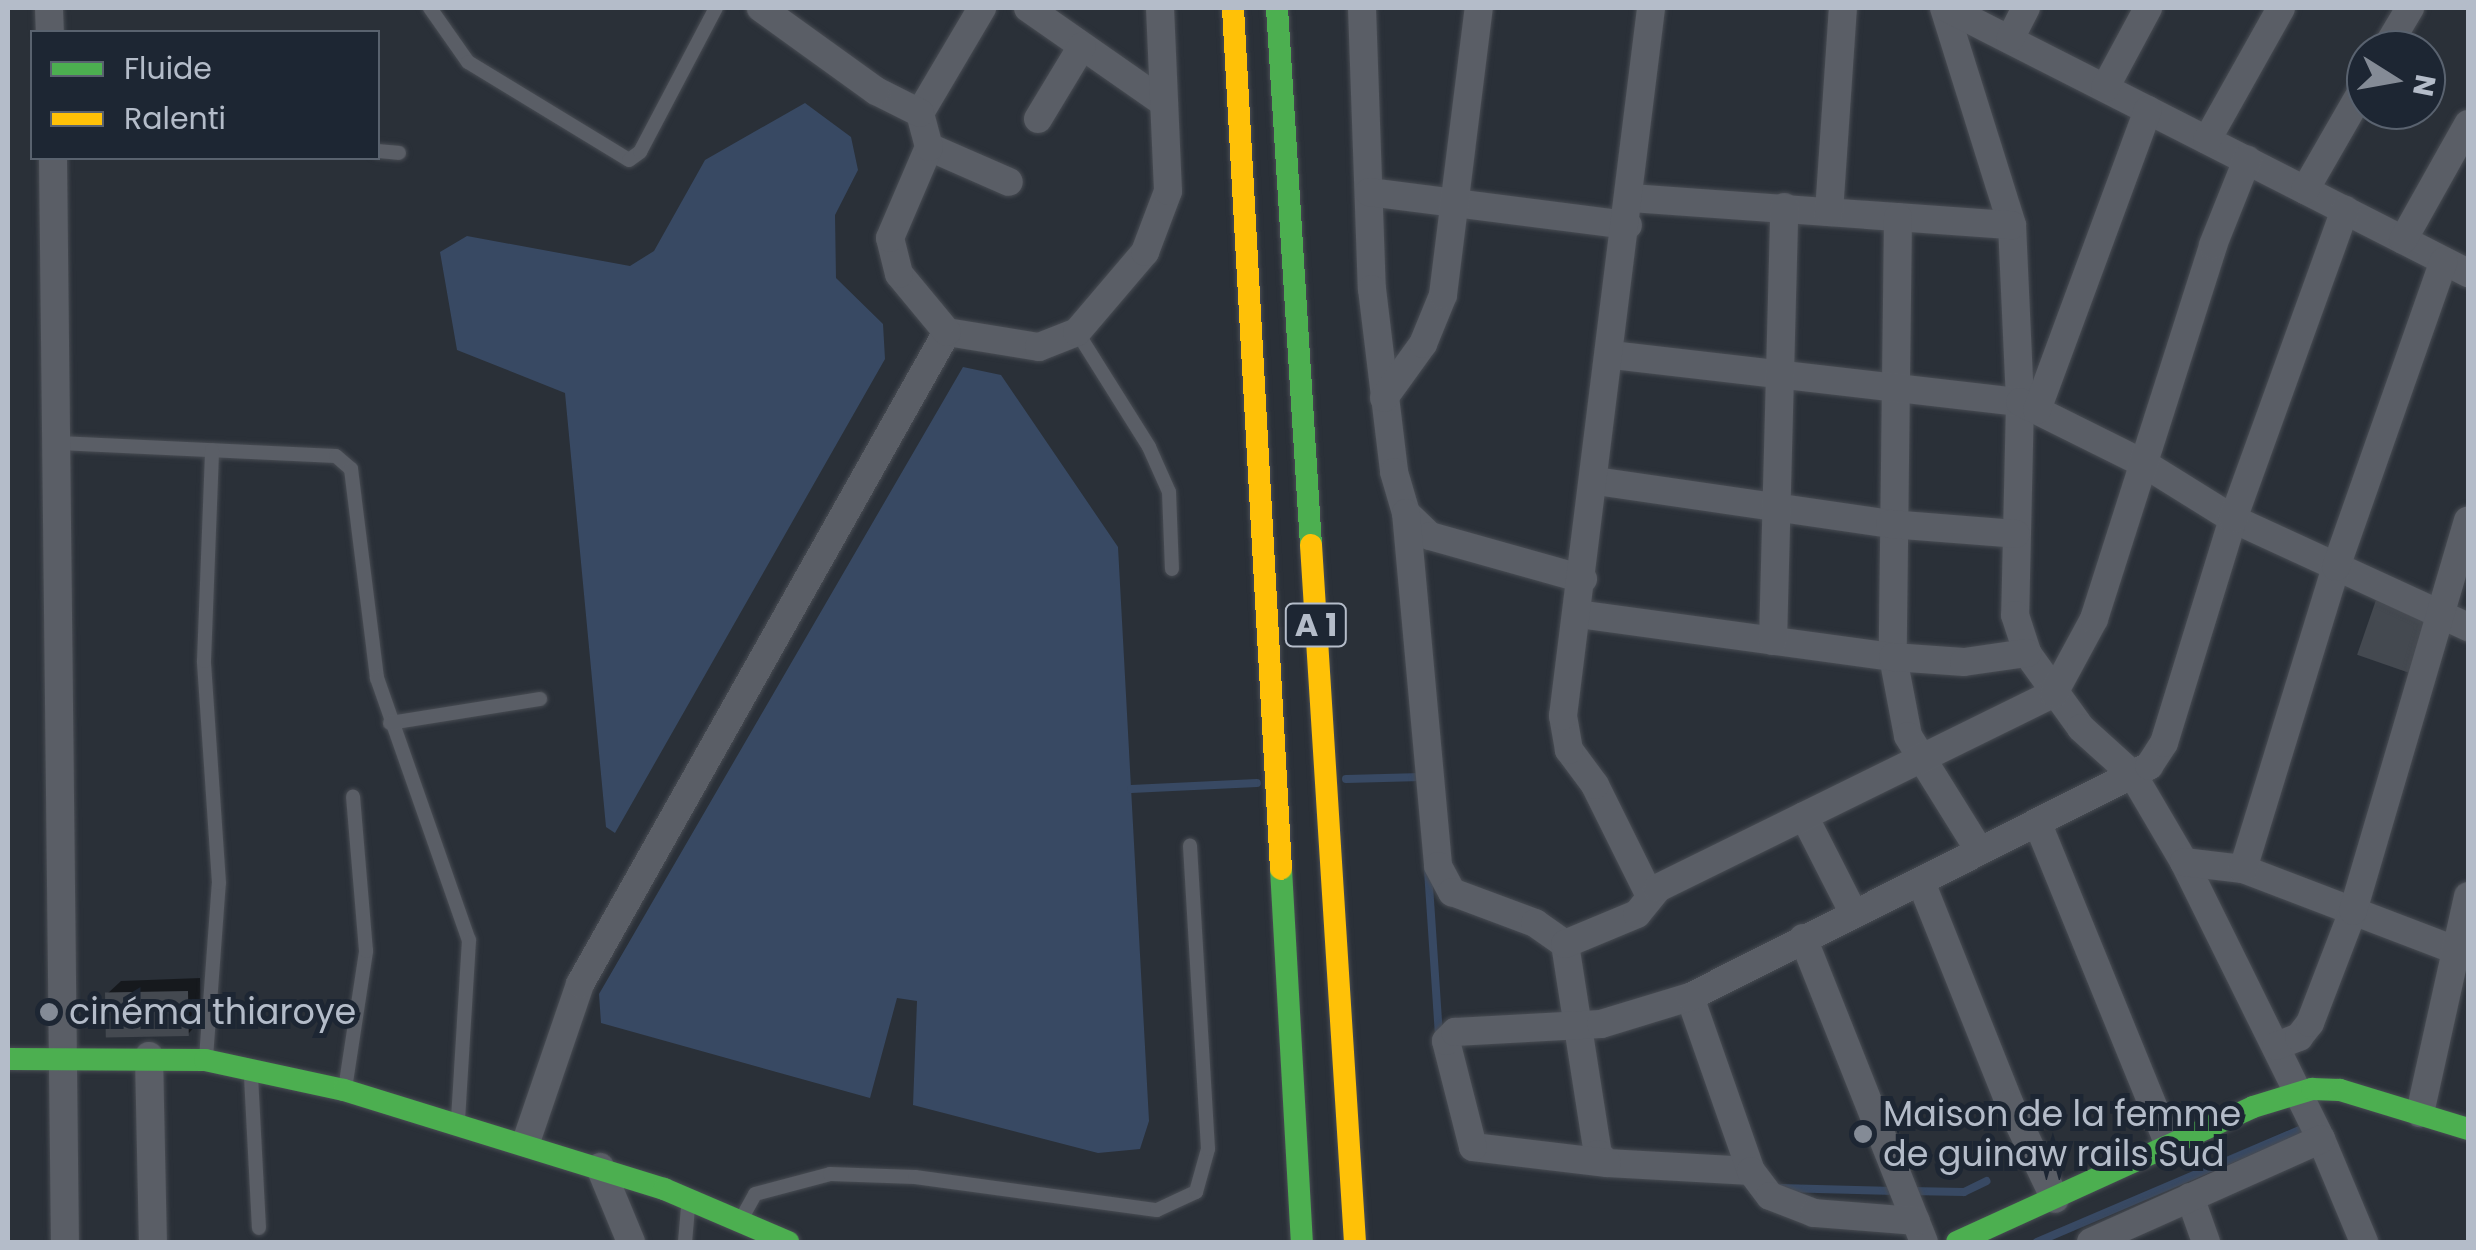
<!DOCTYPE html>
<html>
<head>
<meta charset="utf-8">
<style>
  body { margin:0 }
  #map { position:relative; width:2476px; height:1250px; overflow:hidden; background:#2a3038; font-family:Poppins,sans-serif }
  div>[style] { position:absolute }
  .water>* { inset:0; background:#384963 }
  .shadow>* { inset:0; background:#0007 }
  .stream>* { height:8px; margin:-4px; padding:0 4px; transform-origin:4px; border-radius:4px; background:#384963 }
  .building>* { inset:0; background:#444950; transform-origin:0 0 }
  .roads { filter:drop-shadow(0 0 2px #484c53) drop-shadow(0 0 2px #484c53) }
  .lane>* { height:14px; margin:-7px; padding:0 7px; transform-origin:7px; border-radius:7px; background:#5a5e66 }
  .street>* { height:28px; margin:-14px; padding:0 14px; transform-origin:14px; border-radius:14px; background:#5a5e66 }
  .fast>* { height:22px; margin:-11px; padding:0 11px; transform-origin:11px; border-radius:11px; background:#4caf50 }
  .slow>* { height:22px; margin:-11px; padding:0 11px; transform-origin:11px; border-radius:11px; background:#ffc107 }
  .dots>* { width:28px; height:28px; translate:-50% -50%; box-sizing:border-box; border:5px solid #1d2633; border-radius:50% }
  span { translate:-50% -50%; white-space:nowrap; text-align:center; line-height:1.15; -webkit-text-stroke:10px #1d2633; paint-order:stroke }
  .shield-label span { padding:2px 8px; background:#1d2633; border:2px solid; border-radius:8px; -webkit-text-stroke-width:0 }
  .shield-label { font-size:32px; color:#b4bcc9; font-weight:700 }
  .poi-label { font-size:35px; color:#b4bcc9 }
  .left { translate:0 -50%; text-align:left }
  .frame { position:absolute; inset:0; border:10px solid #b4bcc9; pointer-events:none }
  .legend { position:absolute; left:30px; top:30px; width:350px; height:130px; box-sizing:border-box; background:#1d2633; border:2px solid #59626f; margin:0; padding:12px 18px; list-style:none; font-size:30px; color:#b4bcc9 }
  .legend li { display:flex; align-items:center; gap:20px; height:50px }
  .legend b { width:50px; border:2px solid #59626f }
  .north { position:absolute; left:2346px; top:30px; width:100px; height:100px; box-sizing:border-box; background:#1d2633; border:2px solid #59626f; border-radius:50%; rotate:101deg; font-size:28px; font-weight:700; line-height:40px; text-align:center; color:#b4bcc9 }
  .north::after { content:''; display:block; margin:auto; width:35px; height:45px; background:#848b96; clip-path:polygon(50% 0,100% 100%,50% 72%,0 100%) }
</style>
</head>
<body>
<div id="map">
  <div class="water">
    <i style="clip-path:polygon(805px 103px,851px 137px,858px 170px,835px 215px,836px 278px,883px 324px,885px 359px,615px 833px,606px 827px,565px 393px,457px 350px,440px 252px,467px 236px,630px 266px,654px 251px,705px 160px)"></i>
    <i style="clip-path:polygon(963px 367px,1001px 375px,1118px 547px,1149px 1121px,1140px 1149px,1098px 1153px,913px 1105px,917px 1001px,897px 998px,870px 1098px,601px 1023px,599px 994px)"></i>
  </div>
  <div class="shadow">
    <i style="clip-path:polygon(200px 978px,201px 1020px,188px 1034px,107px 994px,121px 981px)"></i>
  </div>
  <div class="stream">
    <i style="left:1346px;top:779px;width:76px;rotate:-1.5deg"></i>
    <i style="left:1131px;top:789px;width:126px;rotate:-2.7deg"></i>
    <i style="left:1428px;top:870px;width:166px;rotate:86.2deg"></i>
    <i style="left:1779px;top:1188px;width:116px;rotate:1.5deg"></i>
    <i style="left:1909px;top:1191px;width:55px;rotate:1deg"></i>
    <i style="left:1964px;top:1192px;width:25px;rotate:-26deg"></i>
    <i style="left:2037px;top:1242px;width:293px;rotate:-23.1deg"></i>
  </div>
  <div class="building">
    <i style="left:2376px;top:600px;width:57px;height:58px;rotate:19deg"></i>
    <i style="left:188px;top:991px;width:45px;height:83px;rotate:89deg"></i>
  </div>
  <div class="roads">
    <div class="lane">
      <i style="left:430px;top:8px;width:66px;rotate:54.9deg"></i>
      <i style="left:468px;top:62px;width:188px;rotate:31.3deg"></i>
      <i style="left:629px;top:160px;width:14px;rotate:-36deg"></i>
      <i style="left:640px;top:152px;width:163px;rotate:-62.2deg"></i>
      <i style="left:378px;top:151px;width:21px;rotate:5deg"></i>
      <i style="left:1077px;top:332px;width:136px;rotate:57.9deg"></i>
      <i style="left:1149px;top:447px;width:49px;rotate:66deg"></i>
      <i style="left:1169px;top:492px;width:77px;rotate:87.8deg"></i>
      <i style="left:59px;top:443px;width:277px;rotate:2.7deg"></i>
      <i style="left:336px;top:456px;width:20px;rotate:41deg"></i>
      <i style="left:351px;top:469px;width:211px;rotate:82.9deg"></i>
      <i style="left:377px;top:678px;width:278px;rotate:70.7deg"></i>
      <i style="left:469px;top:940px;width:182px;rotate:93.5deg"></i>
      <i style="left:390px;top:723px;width:152px;rotate:-9.1deg"></i>
      <i style="left:206px;top:1058px;width:175px;rotate:-85.8deg"></i>
      <i style="left:219px;top:883px;width:223px;rotate:-93.9deg"></i>
      <i style="left:204px;top:661px;width:211px;rotate:-87.8deg"></i>
      <i style="left:251px;top:1076px;width:152px;rotate:87deg"></i>
      <i style="left:345px;top:1089px;width:140px;rotate:-81.3deg"></i>
      <i style="left:366px;top:951px;width:155px;rotate:-94.8deg"></i>
      <i style="left:743px;top:1216px;width:25px;rotate:-61deg"></i>
      <i style="left:755px;top:1194px;width:78px;rotate:-14.9deg"></i>
      <i style="left:830px;top:1174px;width:85px;rotate:2deg"></i>
      <i style="left:915px;top:1177px;width:244px;rotate:7.8deg"></i>
      <i style="left:1157px;top:1210px;width:43px;rotate:-24.8deg"></i>
      <i style="left:1196px;top:1192px;width:45px;rotate:-74.4deg"></i>
      <i style="left:1208px;top:1149px;width:304px;rotate:-93.4deg"></i>
      <i style="left:685px;top:1242px;width:38px;rotate:-85deg"></i>
    </div>
    <div class="street">
      <i style="left:49px;top:8px;width:24px;rotate:88deg"></i>
      <i style="left:1028px;top:8px;width:166px;rotate:34.9deg"></i>
      <i style="left:1362px;top:8px;width:281px;rotate:88deg"></i>
      <i style="left:1372px;top:289px;width:184px;rotate:83.1deg"></i>
      <i style="left:1394px;top:472px;width:43px;rotate:73.7deg"></i>
      <i style="left:1406px;top:513px;width:33px;rotate:44deg"></i>
      <i style="left:1430px;top:536px;width:159px;rotate:15.7deg"></i>
      <i style="left:1944px;top:8px;width:227px;rotate:72.6deg"></i>
      <i style="left:2012px;top:225px;width:177px;rotate:87.4deg"></i>
      <i style="left:2020px;top:402px;width:213px;rotate:91.3deg"></i>
      <i style="left:2015px;top:615px;width:40px;rotate:72deg"></i>
      <i style="left:2027px;top:653px;width:92px;rotate:54.2deg"></i>
      <i style="left:2081px;top:728px;width:70px;rotate:42.1deg"></i>
      <i style="left:2133px;top:775px;width:101px;rotate:59.6deg"></i>
      <i style="left:2184px;top:862px;width:309px;rotate:63.7deg"></i>
      <i style="left:2321px;top:1139px;width:112px;rotate:67.3deg"></i>
      <i style="left:1947px;top:8px;width:585px;rotate:26.96deg"></i>
      <i style="left:2010px;top:39px;width:35px;rotate:-63deg"></i>
      <i style="left:2385px;top:50px;width:49px;rotate:-59.2deg"></i>
      <i style="left:2105px;top:88px;width:91px;rotate:-61.7deg"></i>
      <i style="left:920px;top:113px;width:122px;rotate:-59.4deg"></i>
      <i style="left:1038px;top:119px;width:85px;rotate:-58.9deg"></i>
      <i style="left:2207px;top:140px;width:151px;rotate:-60.7deg"></i>
      <i style="left:929px;top:147px;width:87px;rotate:23.6deg"></i>
      <i style="left:53px;top:158px;width:1084px;rotate:89.37deg"></i>
      <i style="left:2305px;top:190px;width:122px;rotate:-60.1deg"></i>
      <i style="left:1369px;top:192px;width:261px;rotate:7.3deg"></i>
      <i style="left:1631px;top:198px;width:382px;rotate:4.1deg"></i>
      <i style="left:1829px;top:212px;width:204px;rotate:-86.1deg"></i>
      <i style="left:1898px;top:217px;width:440px;rotate:90.7deg"></i>
      <i style="left:1893px;top:657px;width:80px;rotate:79.2deg"></i>
      <i style="left:1908px;top:736px;width:134px;rotate:58.1deg"></i>
      <i style="left:2403px;top:240px;width:133px;rotate:-60.7deg"></i>
      <i style="left:947px;top:332px;width:93px;rotate:9.3deg"></i>
      <i style="left:1039px;top:347px;width:41px;rotate:-21.5deg"></i>
      <i style="left:1077px;top:332px;width:105px;rotate:-49.6deg"></i>
      <i style="left:1145px;top:252px;width:65px;rotate:-69.3deg"></i>
      <i style="left:1168px;top:191px;width:183px;rotate:-92.5deg"></i>
      <i style="left:1612px;top:355px;width:411px;rotate:6.6deg"></i>
      <i style="left:2020px;top:402px;width:137px;rotate:26.4deg"></i>
      <i style="left:2143px;top:463px;width:106px;rotate:31.9deg"></i>
      <i style="left:2233px;top:519px;width:259px;rotate:24.7deg"></i>
      <i style="left:1384px;top:398px;width:67px;rotate:-54.2deg"></i>
      <i style="left:1423px;top:344px;width:53px;rotate:-67.8deg"></i>
      <i style="left:1443px;top:295px;width:289px;rotate:-82.9deg"></i>
      <i style="left:2037px;top:410px;width:320px;rotate:-69.7deg"></i>
      <i style="left:1596px;top:481px;width:297px;rotate:8.3deg"></i>
      <i style="left:1890px;top:524px;width:126px;rotate:4.5deg"></i>
      <i style="left:1406px;top:513px;width:354px;rotate:84.8deg"></i>
      <i style="left:1438px;top:866px;width:30px;rotate:62deg"></i>
      <i style="left:1452px;top:892px;width:89px;rotate:20.5deg"></i>
      <i style="left:1535px;top:923px;width:37px;rotate:35deg"></i>
      <i style="left:1565px;top:944px;width:213px;rotate:81.1deg"></i>
      <i style="left:1598px;top:1154px;width:13px;rotate:45deg"></i>
      <i style="left:1607px;top:1163px;width:144px;rotate:3.2deg"></i>
      <i style="left:1578px;top:614px;width:318px;rotate:7.8deg"></i>
      <i style="left:1893px;top:657px;width:71px;rotate:4deg"></i>
      <i style="left:1964px;top:662px;width:64px;rotate:-8.1deg"></i>
      <i style="left:1773px;top:641px;width:434px;rotate:-88.5deg"></i>
      <i style="left:1804px;top:816px;width:110px;rotate:63deg"></i>
      <i style="left:2038px;top:824px;width:347px;rotate:67.8deg"></i>
      <i style="left:2184px;top:862px;width:59px;rotate:6.8deg"></i>
      <i style="left:2243px;top:869px;width:241px;rotate:20.9deg"></i>
      <i style="left:2243px;top:869px;width:316px;rotate:-72.9deg"></i>
      <i style="left:2336px;top:567px;width:324px;rotate:-70.6deg"></i>
      <i style="left:1921px;top:882px;width:240px;rotate:68.2deg"></i>
      <i style="left:2010px;top:1105px;width:104px;rotate:64.4deg"></i>
      <i style="left:1649px;top:894px;width:122px;rotate:-116.4deg"></i>
      <i style="left:1595px;top:785px;width:44px;rotate:-126.6deg"></i>
      <i style="left:1569px;top:750px;width:35px;rotate:-100deg"></i>
      <i style="left:1563px;top:716px;width:713px;rotate:-82.91deg"></i>
      <i style="left:1803px;top:938px;width:327px;rotate:68.3deg"></i>
      <i style="left:1565px;top:944px;width:78px;rotate:-22.6deg"></i>
      <i style="left:1637px;top:914px;width:33px;rotate:-51deg"></i>
      <i style="left:1658px;top:888px;width:441px;rotate:-26.2deg"></i>
      <i style="left:2054px;top:693px;width:84px;rotate:-61.6deg"></i>
      <i style="left:2094px;top:619px;width:392px;rotate:-72.3deg"></i>
      <i style="left:2213px;top:245px;width:92px;rotate:-68.2deg"></i>
      <i style="left:1690px;top:997px;width:184px;rotate:70.7deg"></i>
      <i style="left:1751px;top:1171px;width:31px;rotate:53deg"></i>
      <i style="left:1770px;top:1196px;width:47px;rotate:21.1deg"></i>
      <i style="left:1814px;top:1213px;width:102px;rotate:4.5deg"></i>
      <i style="left:2276px;top:1046px;width:25px;rotate:-21deg"></i>
      <i style="left:2299px;top:1037px;width:18px;rotate:-52deg"></i>
      <i style="left:2310px;top:1023px;width:120px;rotate:-69deg"></i>
      <i style="left:2353px;top:911px;width:407px;rotate:-73.6deg"></i>
      <i style="left:149px;top:1056px;width:186px;rotate:88.8deg"></i>
      <i style="left:2420px;top:1113px;width:222px;rotate:-77.5deg"></i>
      <i style="left:526px;top:1142px;width:167px;rotate:-71.1deg"></i>
      <i style="left:580px;top:984px;width:748px;rotate:-60.63deg"></i>
      <i style="left:947px;top:332px;width:75px;rotate:-129.6deg"></i>
      <i style="left:899px;top:274px;width:37px;rotate:-104deg"></i>
      <i style="left:890px;top:238px;width:99px;rotate:-66.8deg"></i>
      <i style="left:929px;top:147px;width:35px;rotate:-105deg"></i>
      <i style="left:920px;top:113px;width:49px;rotate:-153.4deg"></i>
      <i style="left:876px;top:91px;width:142px;rotate:-144.2deg"></i>
      <i style="left:1607px;top:1163px;width:135px;rotate:-173.2deg"></i>
      <i style="left:1473px;top:1147px;width:109px;rotate:-104.3deg"></i>
      <i style="left:1446px;top:1041px;width:13px;rotate:-45deg"></i>
      <i style="left:1455px;top:1032px;width:146px;rotate:-3.1deg"></i>
      <i style="left:1601px;top:1024px;width:93px;rotate:-16.9deg"></i>
      <i style="left:1690px;top:997px;width:514px;rotate:-26.71deg"></i>
      <i style="left:2149px;top:766px;width:27px;rotate:-57deg"></i>
      <i style="left:2164px;top:743px;width:234px;rotate:-72.9deg"></i>
      <i style="left:2233px;top:519px;width:329px;rotate:-70.1deg"></i>
      <i style="left:600px;top:1167px;width:81px;rotate:67.5deg"></i>
      <i style="left:2190px;top:1197px;width:48px;rotate:70.4deg"></i>
      <i style="left:2091px;top:1242px;width:252px;rotate:-24.1deg"></i>
    </div>
    <div class="fast">
      <i style="left:1277px;top:8px;width:538px;rotate:86.38deg"></i>
      <i style="left:1281px;top:869px;width:374px;rotate:86.8deg"></i>
      <i style="left:8px;top:1059px;width:197px;rotate:0.3deg"></i>
      <i style="left:205px;top:1060px;width:142px;rotate:12.2deg"></i>
      <i style="left:344px;top:1090px;width:335px;rotate:17.2deg"></i>
      <i style="left:664px;top:1189px;width:135px;rotate:23.1deg"></i>
      <i style="left:1957px;top:1242px;width:325px;rotate:-24.5deg"></i>
      <i style="left:2253px;top:1107px;width:62px;rotate:-17deg"></i>
      <i style="left:2312px;top:1089px;width:28px;rotate:2deg"></i>
      <i style="left:2340px;top:1090px;width:134px;rotate:16.9deg"></i>
    </div>
    <div class="slow">
      <i style="left:1233px;top:8px;width:862px;rotate:86.81deg"></i>
      <i style="left:1311px;top:545px;width:698px;rotate:86.39deg"></i>
    </div>
  </div>
  <div class="dots">
    <i style="left:49px;top:1012px;background:#848b96"></i>
    <i style="left:1863px;top:1134px;background:#848b96"></i>
  </div>
  <div class="shield-label">
    <span style="left:1316px;top:625px">A 1</span>
  </div>
  <div class="poi-label">
    <span class="left" style="left:69px;top:1012px">cinéma thiaroye</span>
    <span class="left" style="left:1883px;top:1134px">Maison de la femme<br>de guinaw rails Sud</span>
  </div>
  <div class="frame"></div>
  <ul class="legend">
  <li><b style="height:12px;background:#4caf50"></b>Fluide</li>
  <li><b style="height:12px;background:#ffc107"></b>Ralenti</li>
  </ul>
  <div class="north">N</div>
</div>
</body>
</html>
